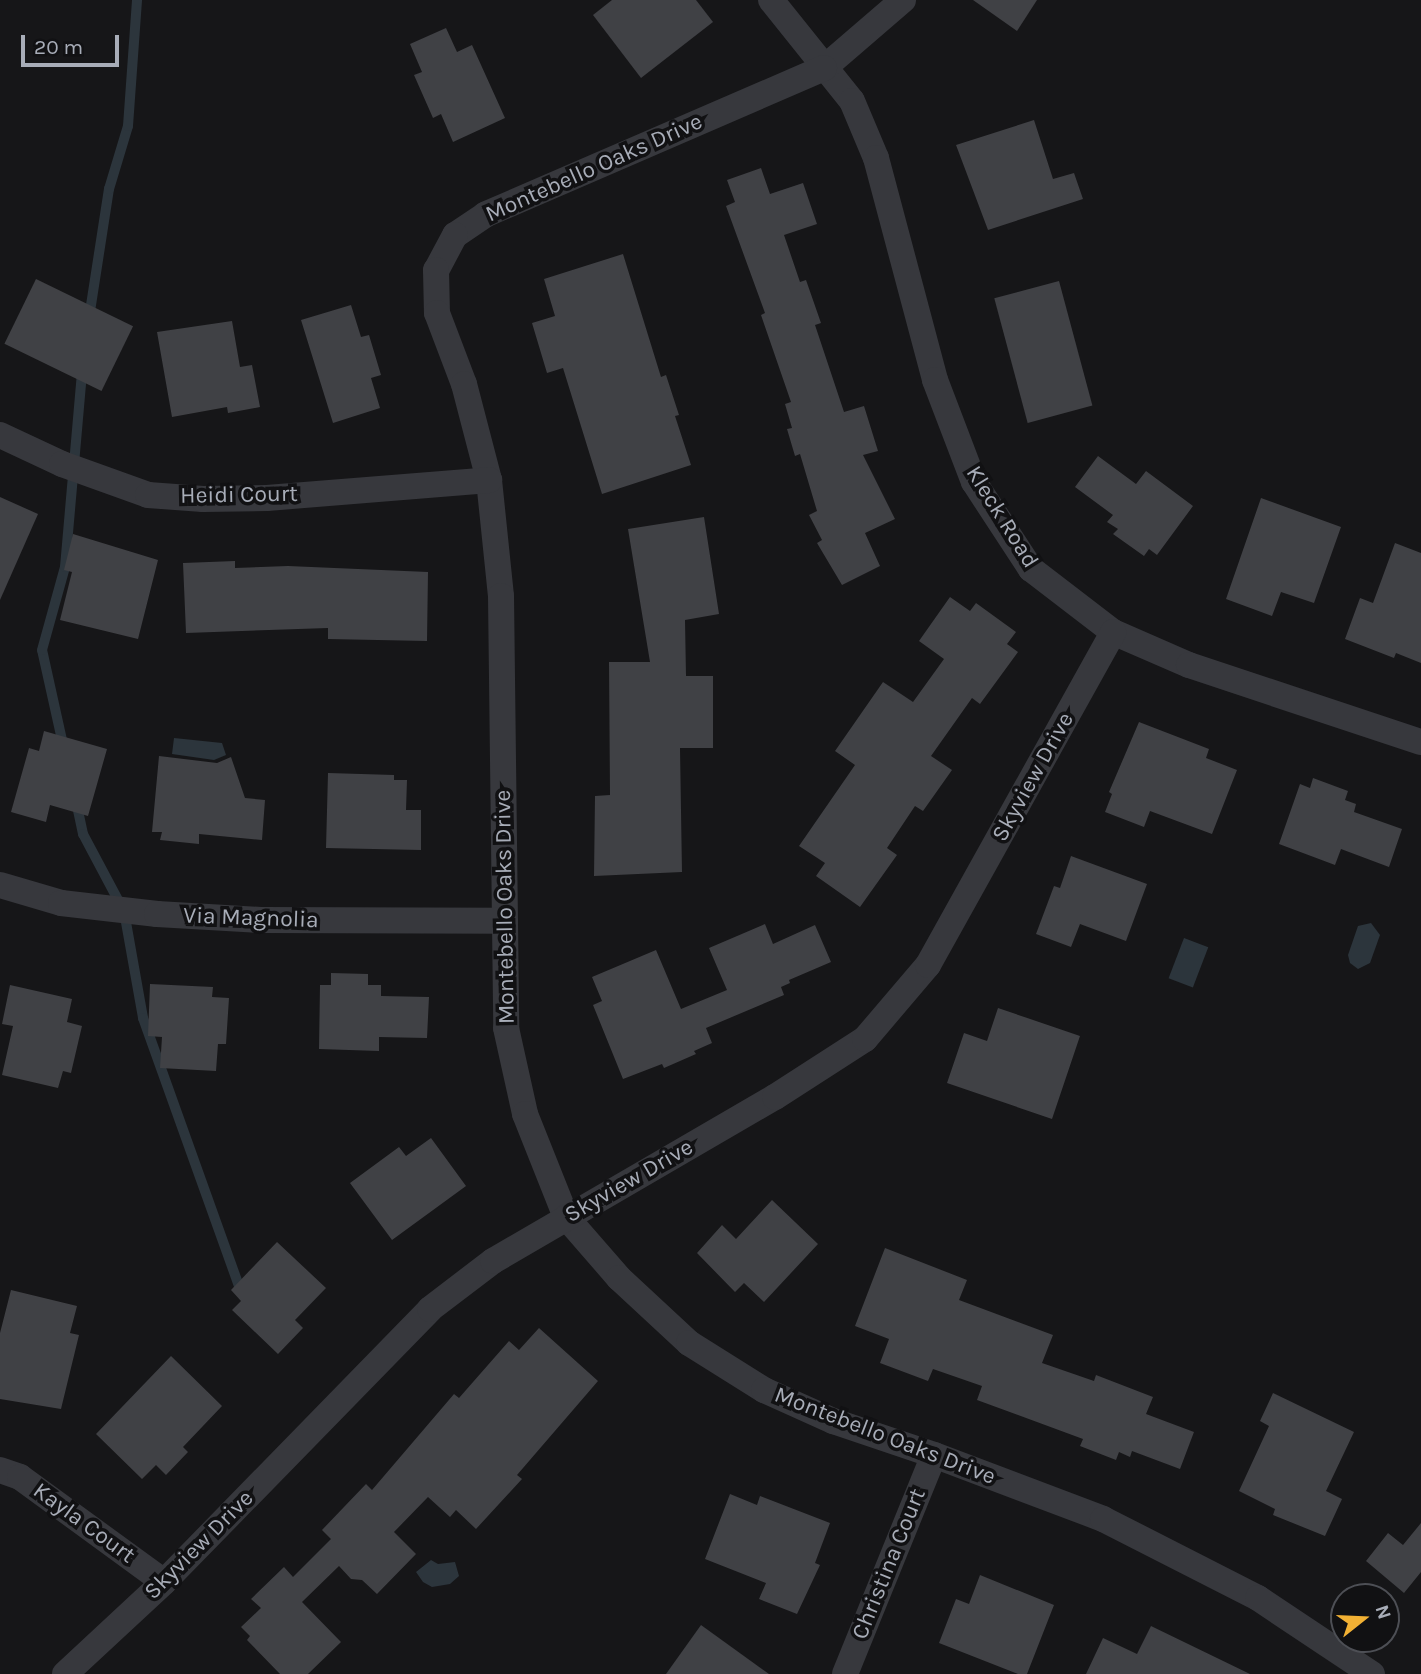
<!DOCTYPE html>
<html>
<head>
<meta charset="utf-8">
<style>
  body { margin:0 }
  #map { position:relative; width:1421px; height:1674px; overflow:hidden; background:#161618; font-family:Karla,sans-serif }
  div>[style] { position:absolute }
  .water>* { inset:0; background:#2c353c; transform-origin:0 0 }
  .stream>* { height:10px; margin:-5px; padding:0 5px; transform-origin:5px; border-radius:5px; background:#2c353c }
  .building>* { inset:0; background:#404145; transform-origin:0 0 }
  .street>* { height:26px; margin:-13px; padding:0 13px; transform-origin:13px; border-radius:13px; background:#37383d }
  span { translate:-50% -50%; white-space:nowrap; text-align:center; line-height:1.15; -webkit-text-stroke:7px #111113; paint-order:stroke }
  .street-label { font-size:23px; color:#a8adb8 }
  .north { position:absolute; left:1330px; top:1583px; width:70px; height:70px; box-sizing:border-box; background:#111113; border:2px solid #4d4f55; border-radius:50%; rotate:72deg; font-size:19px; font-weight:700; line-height:28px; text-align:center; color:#a8adb8 }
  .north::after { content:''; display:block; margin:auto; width:24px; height:32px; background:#f2b134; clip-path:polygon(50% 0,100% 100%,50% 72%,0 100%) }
  .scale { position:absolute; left:21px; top:35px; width:98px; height:32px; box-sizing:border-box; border:4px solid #a8adb8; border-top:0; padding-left:9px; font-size:21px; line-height:24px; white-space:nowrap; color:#a8adb8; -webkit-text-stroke:5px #111113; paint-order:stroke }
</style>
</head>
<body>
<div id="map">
  <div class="water">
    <i style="clip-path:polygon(174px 738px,222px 743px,226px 755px,214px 760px,172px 754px)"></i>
    <i style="clip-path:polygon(1371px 923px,1380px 935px,1370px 963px,1358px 969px,1350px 963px,1348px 955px,1358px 926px)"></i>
    <i style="left:1184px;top:938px;width:26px;height:43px;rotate:21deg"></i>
    <i style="clip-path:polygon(431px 1560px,438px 1564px,455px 1562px,459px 1576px,450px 1584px,432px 1587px,423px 1582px,416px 1572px)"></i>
  </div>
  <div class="stream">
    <i style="left:89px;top:318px;width:131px;rotate:-81.2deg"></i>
    <i style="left:109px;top:189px;width:66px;rotate:-73.2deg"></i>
    <i style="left:128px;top:126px;width:126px;rotate:-85.9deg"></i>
    <i style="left:64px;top:749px;width:101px;rotate:-102.5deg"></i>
    <i style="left:42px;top:650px;width:86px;rotate:-74.5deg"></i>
    <i style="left:65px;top:567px;width:197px;rotate:-85deg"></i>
    <i style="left:76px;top:801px;width:34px;rotate:78deg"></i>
    <i style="left:83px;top:834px;width:87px;rotate:62deg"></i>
    <i style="left:124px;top:911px;width:109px;rotate:79.9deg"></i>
    <i style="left:143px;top:1018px;width:291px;rotate:70.3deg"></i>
  </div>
  <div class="building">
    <i style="clip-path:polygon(612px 0,696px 0,713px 22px,641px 78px,593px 15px)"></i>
    <i style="clip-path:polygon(973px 0,1037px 0,1017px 31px)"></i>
    <i style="clip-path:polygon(446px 28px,457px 52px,472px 45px,505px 118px,453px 142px,441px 114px,433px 118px,414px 75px,422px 72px,410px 44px)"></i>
    <i style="clip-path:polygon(1034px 120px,1053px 179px,1074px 173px,1083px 199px,988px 230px,956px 145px)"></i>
    <i style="clip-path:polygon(761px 168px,770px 194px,803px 183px,817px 224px,784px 235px,800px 282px,806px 280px,821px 323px,815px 325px,844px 412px,864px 406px,878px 451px,863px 455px,895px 519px,865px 533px,880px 566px,842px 585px,817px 543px,822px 540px,809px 515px,817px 511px,800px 454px,795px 456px,787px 429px,792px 428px,785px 404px,791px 402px,761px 315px,765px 313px,726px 206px,735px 202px,727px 180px)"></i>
    <i style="clip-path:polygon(623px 254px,661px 377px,666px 375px,679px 415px,675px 416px,691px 465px,602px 494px,563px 368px,547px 373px,532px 323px,555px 316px,544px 279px)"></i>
    <i style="left:36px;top:279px;width:108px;height:72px;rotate:26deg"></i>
    <i style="left:1059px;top:281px;width:129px;height:67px;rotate:75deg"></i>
    <i style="clip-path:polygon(351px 305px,361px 337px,369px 335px,381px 375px,371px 378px,380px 408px,333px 423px,301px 320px)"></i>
    <i style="clip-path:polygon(232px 321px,240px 367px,252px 365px,260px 407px,228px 413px,227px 407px,172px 417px,157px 332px)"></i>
    <i style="clip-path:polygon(1098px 456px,1136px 484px,1146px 471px,1193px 506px,1157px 555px,1149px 549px,1144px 556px,1113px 534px,1118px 529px,1107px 522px,1113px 515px,1075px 487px)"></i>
    <i style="clip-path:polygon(0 497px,38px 514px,0 600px)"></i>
    <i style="clip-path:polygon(1261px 498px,1341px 527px,1314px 603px,1281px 592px,1272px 616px,1226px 599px)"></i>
    <i style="clip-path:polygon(704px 517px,719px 614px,685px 620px,686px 676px,713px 676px,713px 748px,680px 748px,682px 872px,594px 876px,595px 796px,610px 795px,609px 662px,650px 662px,628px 529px)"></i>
    <i style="clip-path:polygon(73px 534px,158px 560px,138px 639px,60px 620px,72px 572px,64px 570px)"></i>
    <i style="clip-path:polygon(1395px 543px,1421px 553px,1421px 663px,1396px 653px,1394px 658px,1345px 639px,1360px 598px,1373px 603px)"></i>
    <i style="clip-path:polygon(235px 561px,235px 568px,288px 566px,428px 572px,427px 641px,328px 639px,328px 628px,186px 633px,183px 563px)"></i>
    <i style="clip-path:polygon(950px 597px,970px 611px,976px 603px,1016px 632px,1007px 644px,1018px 652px,980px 704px,972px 698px,931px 756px,952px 770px,923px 811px,915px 806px,887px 848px,897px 855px,860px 907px,816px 876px,825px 863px,799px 846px,855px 765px,835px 751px,883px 682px,913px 702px,944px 659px,919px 641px)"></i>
    <i style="clip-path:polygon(1139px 722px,1209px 749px,1206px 758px,1237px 770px,1212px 834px,1150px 811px,1144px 827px,1105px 812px,1112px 794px,1109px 792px)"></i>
    <i style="clip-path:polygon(44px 731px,107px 749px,88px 816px,50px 805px,46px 822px,11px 812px,29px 748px,39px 751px)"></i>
    <i style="clip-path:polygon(159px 756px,217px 763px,231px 757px,245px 798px,265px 800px,262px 840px,199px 834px,199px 844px,160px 840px,162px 832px,152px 832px)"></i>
    <i style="clip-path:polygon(328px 773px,394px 775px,394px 780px,407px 780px,406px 810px,421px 810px,421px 850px,326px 848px)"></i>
    <i style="clip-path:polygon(1313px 778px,1348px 791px,1345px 800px,1356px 804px,1354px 812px,1402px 829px,1389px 867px,1341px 849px,1335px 865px,1279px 844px,1300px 784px,1310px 788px)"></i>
    <i style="clip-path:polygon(1071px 856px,1147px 884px,1126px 941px,1080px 924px,1071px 947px,1036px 934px,1054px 886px,1060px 888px)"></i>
    <i style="clip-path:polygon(765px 924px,773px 944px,815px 925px,831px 962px,789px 980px,790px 983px,781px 987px,784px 995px,706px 1028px,712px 1043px,694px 1051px,696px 1054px,664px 1068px,662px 1064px,623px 1079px,593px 1005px,602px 1001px,592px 977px,656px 950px,681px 1009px,727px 990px,709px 948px)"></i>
    <i style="clip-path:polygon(331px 973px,368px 974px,368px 985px,381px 985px,381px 996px,429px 997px,427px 1038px,379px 1037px,379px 1051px,319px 1049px,320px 985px,331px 985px)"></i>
    <i style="clip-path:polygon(150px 984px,213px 987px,212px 997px,229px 998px,226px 1044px,218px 1044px,216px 1071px,160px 1068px,162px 1037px,148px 1036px)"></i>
    <i style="clip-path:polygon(10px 985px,72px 999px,67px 1022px,82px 1026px,71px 1073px,63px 1071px,58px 1088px,2px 1075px,13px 1026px,2px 1024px)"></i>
    <i style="clip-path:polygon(998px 1008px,1080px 1036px,1052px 1119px,947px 1083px,964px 1033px,987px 1041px)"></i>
    <i style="clip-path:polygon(431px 1138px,466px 1186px,392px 1240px,350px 1183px,399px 1147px,406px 1156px)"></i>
    <i style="clip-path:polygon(772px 1200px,818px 1244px,764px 1302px,744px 1283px,735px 1292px,697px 1253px,722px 1225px,736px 1239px)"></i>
    <i style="clip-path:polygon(277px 1242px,326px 1288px,295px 1320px,303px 1328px,278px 1354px,232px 1310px,241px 1301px,231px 1290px)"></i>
    <i style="clip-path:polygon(885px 1248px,967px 1280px,959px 1300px,1053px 1335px,1042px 1363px,1094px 1381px,1096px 1375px,1153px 1397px,1146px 1414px,1194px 1432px,1180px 1469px,1132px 1451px,1130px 1457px,1119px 1452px,1116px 1460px,1080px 1446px,1083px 1439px,977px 1400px,982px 1386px,933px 1369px,928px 1381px,880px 1363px,889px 1339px,855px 1326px)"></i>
    <i style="clip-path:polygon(11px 1290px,77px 1306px,70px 1333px,79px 1335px,61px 1409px,0 1399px,0 1333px)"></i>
    <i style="clip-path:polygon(539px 1328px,598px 1381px,517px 1475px,522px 1479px,476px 1529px,456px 1510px,450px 1517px,428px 1497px,394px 1532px,416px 1554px,377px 1594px,362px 1580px,351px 1579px,339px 1566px,302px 1602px,341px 1642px,308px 1674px,280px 1674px,247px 1640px,250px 1636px,241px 1627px,261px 1608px,251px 1599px,284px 1567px,293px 1577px,331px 1539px,322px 1530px,366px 1484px,372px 1490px,454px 1394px,459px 1398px,509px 1341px,519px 1350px)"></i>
    <i style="clip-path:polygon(171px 1356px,222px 1406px,183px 1447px,188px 1452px,166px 1475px,156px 1465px,142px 1479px,96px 1434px)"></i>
    <i style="clip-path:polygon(1273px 1393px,1354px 1432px,1326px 1491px,1342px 1499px,1325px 1536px,1273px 1515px,1275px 1509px,1239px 1491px,1269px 1426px,1260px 1421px)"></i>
    <i style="clip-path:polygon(730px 1494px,757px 1505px,760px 1496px,830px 1523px,815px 1563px,820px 1565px,797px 1614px,759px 1599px,766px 1583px,705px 1559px)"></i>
    <i style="clip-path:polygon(1421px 1523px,1421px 1572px,1404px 1593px,1366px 1561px,1388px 1533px,1403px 1545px)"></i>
    <i style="clip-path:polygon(980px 1575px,1054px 1605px,1027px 1674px,1018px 1674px,939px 1643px,956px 1599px,969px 1604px)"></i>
    <i style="clip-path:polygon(701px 1625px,769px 1674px,666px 1674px)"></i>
    <i style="clip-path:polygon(1151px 1626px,1250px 1674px,1086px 1674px,1103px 1638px,1137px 1654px)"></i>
  </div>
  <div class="street">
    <i style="left:771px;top:0;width:129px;rotate:51.3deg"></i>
    <i style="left:852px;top:101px;width:62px;rotate:67.2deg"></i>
    <i style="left:876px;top:158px;width:230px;rotate:75.1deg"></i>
    <i style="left:935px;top:380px;width:109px;rotate:69.1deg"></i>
    <i style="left:974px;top:482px;width:104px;rotate:56.8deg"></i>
    <i style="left:1031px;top:569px;width:103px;rotate:37.5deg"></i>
    <i style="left:1113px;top:632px;width:83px;rotate:23.5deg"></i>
    <i style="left:1189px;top:665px;width:244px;rotate:18.4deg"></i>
    <i style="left:903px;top:0;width:104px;rotate:139.3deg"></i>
    <i style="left:824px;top:68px;width:369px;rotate:156.6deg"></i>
    <i style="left:485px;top:215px;width:36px;rotate:146deg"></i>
    <i style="left:455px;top:235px;width:40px;rotate:118deg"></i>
    <i style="left:436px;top:270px;width:43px;rotate:88.7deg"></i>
    <i style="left:437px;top:313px;width:76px;rotate:69.2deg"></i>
    <i style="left:464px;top:384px;width:99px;rotate:75.4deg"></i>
    <i style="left:489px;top:480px;width:117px;rotate:84.1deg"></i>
    <i style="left:501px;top:596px;width:432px;rotate:89.3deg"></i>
    <i style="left:506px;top:1028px;width:88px;rotate:77.5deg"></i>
    <i style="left:525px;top:1114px;width:111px;rotate:68.3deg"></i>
    <i style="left:566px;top:1217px;width:81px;rotate:49deg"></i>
    <i style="left:619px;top:1278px;width:96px;rotate:42.9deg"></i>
    <i style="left:689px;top:1343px;width:89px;rotate:32.1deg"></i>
    <i style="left:764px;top:1390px;width:76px;rotate:24.2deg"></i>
    <i style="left:833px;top:1421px;width:107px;rotate:18.6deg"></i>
    <i style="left:934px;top:1455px;width:181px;rotate:20.7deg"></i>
    <i style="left:1103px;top:1519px;width:174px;rotate:27deg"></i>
    <i style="left:1258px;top:1598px;width:137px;rotate:33.7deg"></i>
    <i style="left:0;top:435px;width:68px;rotate:25.1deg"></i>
    <i style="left:62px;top:464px;width:91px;rotate:19.8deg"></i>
    <i style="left:148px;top:495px;width:55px;rotate:4.2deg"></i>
    <i style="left:203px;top:499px;width:64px;rotate:-0.9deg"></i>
    <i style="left:267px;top:498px;width:223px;rotate:-4.6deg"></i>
    <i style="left:0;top:885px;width:64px;rotate:16.4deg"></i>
    <i style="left:61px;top:903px;width:97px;rotate:6.5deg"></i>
    <i style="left:157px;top:914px;width:104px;rotate:3.3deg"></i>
    <i style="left:261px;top:920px;width:244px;rotate:0.2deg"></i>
    <i style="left:0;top:1470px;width:21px;rotate:19deg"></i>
    <i style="left:20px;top:1477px;width:178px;rotate:36.1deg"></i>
    <i style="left:65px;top:1674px;width:135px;rotate:-42.9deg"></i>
    <i style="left:164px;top:1582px;width:381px;rotate:-45.7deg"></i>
    <i style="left:430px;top:1309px;width:79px;rotate:-37.3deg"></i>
    <i style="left:493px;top:1261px;width:326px;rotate:-30.2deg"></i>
    <i style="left:775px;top:1097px;width:107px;rotate:-32.8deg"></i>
    <i style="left:865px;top:1039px;width:97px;rotate:-49.6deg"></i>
    <i style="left:928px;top:965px;width:381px;rotate:-60.9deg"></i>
    <i style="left:845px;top:1674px;width:236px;rotate:-67.9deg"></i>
  </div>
  <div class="street-label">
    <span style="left:594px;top:168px;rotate:-24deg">Montebello Oaks Drive</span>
    <span style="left:239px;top:495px;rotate:-1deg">Heidi Court</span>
    <span style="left:1002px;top:517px;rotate:58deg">Kleck Road</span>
    <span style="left:1033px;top:777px;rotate:-61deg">Skyview Drive</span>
    <span style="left:505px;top:907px;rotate:-91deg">Montebello Oaks Drive</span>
    <span style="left:251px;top:918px;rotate:2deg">Via Magnolia</span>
    <span style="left:629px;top:1181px;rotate:-30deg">Skyview Drive</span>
    <span style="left:885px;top:1436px;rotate:21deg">Montebello Oaks Drive</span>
    <span style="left:84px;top:1523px;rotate:36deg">Kayla Court</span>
    <span style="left:199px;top:1545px;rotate:-45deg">Skyview Drive</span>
    <span style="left:889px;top:1564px;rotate:-68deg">Christina Court</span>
  </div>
  <div class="north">N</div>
  <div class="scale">20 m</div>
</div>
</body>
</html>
